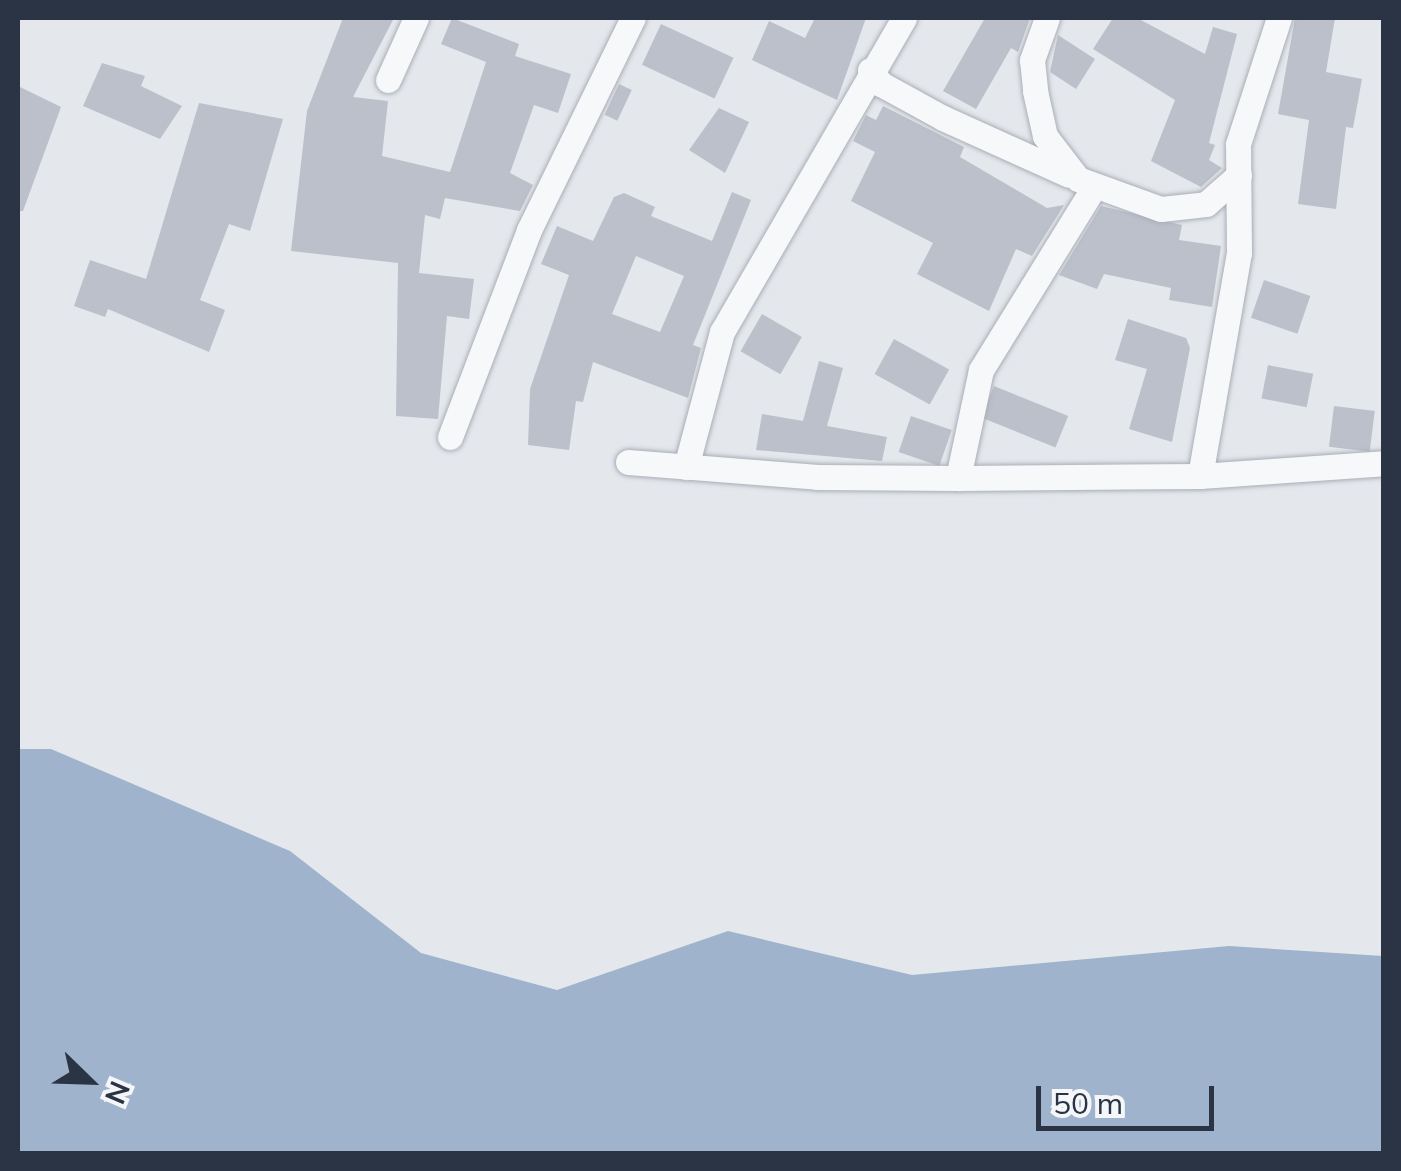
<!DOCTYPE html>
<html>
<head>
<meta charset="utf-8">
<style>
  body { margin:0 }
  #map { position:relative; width:1401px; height:1171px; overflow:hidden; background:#e4e7ec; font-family:Mulish,sans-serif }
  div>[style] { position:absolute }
  .water>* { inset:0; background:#9fb4cc }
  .building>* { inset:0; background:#bbc0ca; transform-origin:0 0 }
  .roads { filter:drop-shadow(0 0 2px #a9aeb7) drop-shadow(0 0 2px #a9aeb7) }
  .street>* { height:25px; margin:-12.5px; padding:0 12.5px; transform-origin:12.5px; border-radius:12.5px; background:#f7f8fa }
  span { translate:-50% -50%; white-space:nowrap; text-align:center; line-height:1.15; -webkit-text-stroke:8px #f4f6f9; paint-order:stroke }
  .frame { position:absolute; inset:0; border:20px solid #2b3445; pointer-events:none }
  .north { position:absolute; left:40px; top:1031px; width:100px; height:100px; -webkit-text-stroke:8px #f4f6f9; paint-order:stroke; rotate:113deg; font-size:28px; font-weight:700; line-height:40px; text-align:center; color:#2b3445 }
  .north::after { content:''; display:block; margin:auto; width:35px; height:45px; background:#2b3445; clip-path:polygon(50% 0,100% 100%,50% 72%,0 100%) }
  .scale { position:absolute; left:1036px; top:1086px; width:178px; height:45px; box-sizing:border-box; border:5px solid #2b3445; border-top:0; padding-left:12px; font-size:30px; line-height:35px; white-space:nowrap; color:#2b3445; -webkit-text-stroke:8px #f4f6f9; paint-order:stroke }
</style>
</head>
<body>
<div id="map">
  <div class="water">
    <i style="clip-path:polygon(18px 749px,51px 749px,290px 851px,421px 953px,557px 990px,728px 931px,912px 975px,1229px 946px,1383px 956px,1383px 1153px,18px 1153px)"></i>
  </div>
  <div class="building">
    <i style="clip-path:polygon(343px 18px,394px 18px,353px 97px,388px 101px,382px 156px,450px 172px,486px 62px,441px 44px,452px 18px,519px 44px,515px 56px,571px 74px,558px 113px,534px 105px,510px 173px,533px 185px,520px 211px,445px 198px,440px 219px,425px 215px,419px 273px,474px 279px,469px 319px,447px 316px,438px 419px,396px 416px,398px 263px,291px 251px,307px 111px)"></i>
    <i style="clip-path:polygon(815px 18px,866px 18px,837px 100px,752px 60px,769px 21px,805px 38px)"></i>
    <i style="clip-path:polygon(985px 18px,1030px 18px,1018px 52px,1011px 48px,976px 109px,943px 91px)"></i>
    <i style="clip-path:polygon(1113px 18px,1137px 18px,1205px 54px,1213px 27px,1237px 34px,1209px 143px,1215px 145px,1209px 160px,1222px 168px,1201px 187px,1151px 161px,1175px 100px,1093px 49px)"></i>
    <i style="clip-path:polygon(1295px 18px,1335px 18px,1326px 72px,1362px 79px,1353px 128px,1346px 127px,1336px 209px,1298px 204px,1309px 120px,1278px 114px)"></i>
    <i style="left:661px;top:24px;width:80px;height:45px;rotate:25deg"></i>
    <i style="clip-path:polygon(1058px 35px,1095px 59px,1076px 89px,1050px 72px)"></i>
    <i style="clip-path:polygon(102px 63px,145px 76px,141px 86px,182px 106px,160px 139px,83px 106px)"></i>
    <i style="left:619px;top:84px;width:14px;height:34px;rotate:25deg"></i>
    <i style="clip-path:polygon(18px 86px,61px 107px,23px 211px,18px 211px)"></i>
    <i style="clip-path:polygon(199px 103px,283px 119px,250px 231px,229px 224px,200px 300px,225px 310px,209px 352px,108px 309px,105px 317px,74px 306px,90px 260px,146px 279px)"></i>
    <i style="clip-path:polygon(883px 106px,964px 147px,960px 157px,1047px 208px,1064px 205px,1032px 256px,1016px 249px,989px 311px,917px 274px,933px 243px,851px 201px,875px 152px,853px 141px,866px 115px,876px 120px)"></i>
    <i style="clip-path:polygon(719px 108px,749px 122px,725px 173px,689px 150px)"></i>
    <i style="clip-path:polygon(evenodd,732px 192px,751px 200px,693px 345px,701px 348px,688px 398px,593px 362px,583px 402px,576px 401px,569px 450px,528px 445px,530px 389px,569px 275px,541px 264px,557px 226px,593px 241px,614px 197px,624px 193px,655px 207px,651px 216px,712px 241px,732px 192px,636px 256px,684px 276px,660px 332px,612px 314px,636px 256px)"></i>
    <i style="clip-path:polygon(1101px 206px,1182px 225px,1179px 240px,1221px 246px,1212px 307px,1169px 300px,1171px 288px,1104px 274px,1097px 289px,1059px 275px)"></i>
    <i style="left:1264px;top:280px;width:49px;height:40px;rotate:19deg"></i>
    <i style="left:762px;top:314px;width:46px;height:43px;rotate:30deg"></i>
    <i style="clip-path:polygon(1128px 319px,1186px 338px,1190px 348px,1172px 442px,1129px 429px,1147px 369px,1115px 360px)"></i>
    <i style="left:894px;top:339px;width:63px;height:40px;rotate:29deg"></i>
    <i style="clip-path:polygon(819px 361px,843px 368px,827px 426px,887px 437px,882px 461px,756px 450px,762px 414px,803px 421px)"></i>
    <i style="left:1268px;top:365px;width:46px;height:34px;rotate:11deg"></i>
    <i style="left:994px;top:386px;width:80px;height:34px;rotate:22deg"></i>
    <i style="left:1334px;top:406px;width:41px;height:41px;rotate:7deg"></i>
    <i style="left:911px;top:416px;width:43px;height:38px;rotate:19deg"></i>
  </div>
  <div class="roads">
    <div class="street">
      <i style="left:1047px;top:18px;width:45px;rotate:109.7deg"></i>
      <i style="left:1032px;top:60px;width:31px;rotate:84deg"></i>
      <i style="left:1035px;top:91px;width:46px;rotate:77.5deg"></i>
      <i style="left:1045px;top:136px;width:54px;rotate:52.5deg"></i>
      <i style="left:1078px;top:179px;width:88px;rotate:19.9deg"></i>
      <i style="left:1161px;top:209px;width:45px;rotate:-6.3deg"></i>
      <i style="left:1206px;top:204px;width:44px;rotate:-41.3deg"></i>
      <i style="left:870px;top:70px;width:18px;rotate:52deg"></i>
      <i style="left:881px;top:84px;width:71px;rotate:28.7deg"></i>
      <i style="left:943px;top:118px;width:138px;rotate:24.3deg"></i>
      <i style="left:388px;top:80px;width:68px;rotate:-65.7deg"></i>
      <i style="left:450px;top:437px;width:222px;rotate:-69.1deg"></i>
      <i style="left:529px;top:230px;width:236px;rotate:-63.9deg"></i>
      <i style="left:628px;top:462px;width:190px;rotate:4.5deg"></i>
      <i style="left:817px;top:477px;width:141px;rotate:0.4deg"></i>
      <i style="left:958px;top:478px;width:242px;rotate:-0.5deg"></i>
      <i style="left:1200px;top:476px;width:184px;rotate:-4deg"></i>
      <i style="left:686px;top:467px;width:140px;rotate:-75.1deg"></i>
      <i style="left:722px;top:332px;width:363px;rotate:-59.9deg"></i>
      <i style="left:1200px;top:476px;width:226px;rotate:-80.1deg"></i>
      <i style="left:1239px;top:253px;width:109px;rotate:-90.5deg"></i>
      <i style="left:1238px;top:144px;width:133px;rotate:-72deg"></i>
      <i style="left:958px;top:478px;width:110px;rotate:-78deg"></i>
      <i style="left:981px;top:370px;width:215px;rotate:-58.3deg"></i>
    </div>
  </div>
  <div class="frame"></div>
  <div class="north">N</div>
  <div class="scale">50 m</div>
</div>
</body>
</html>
